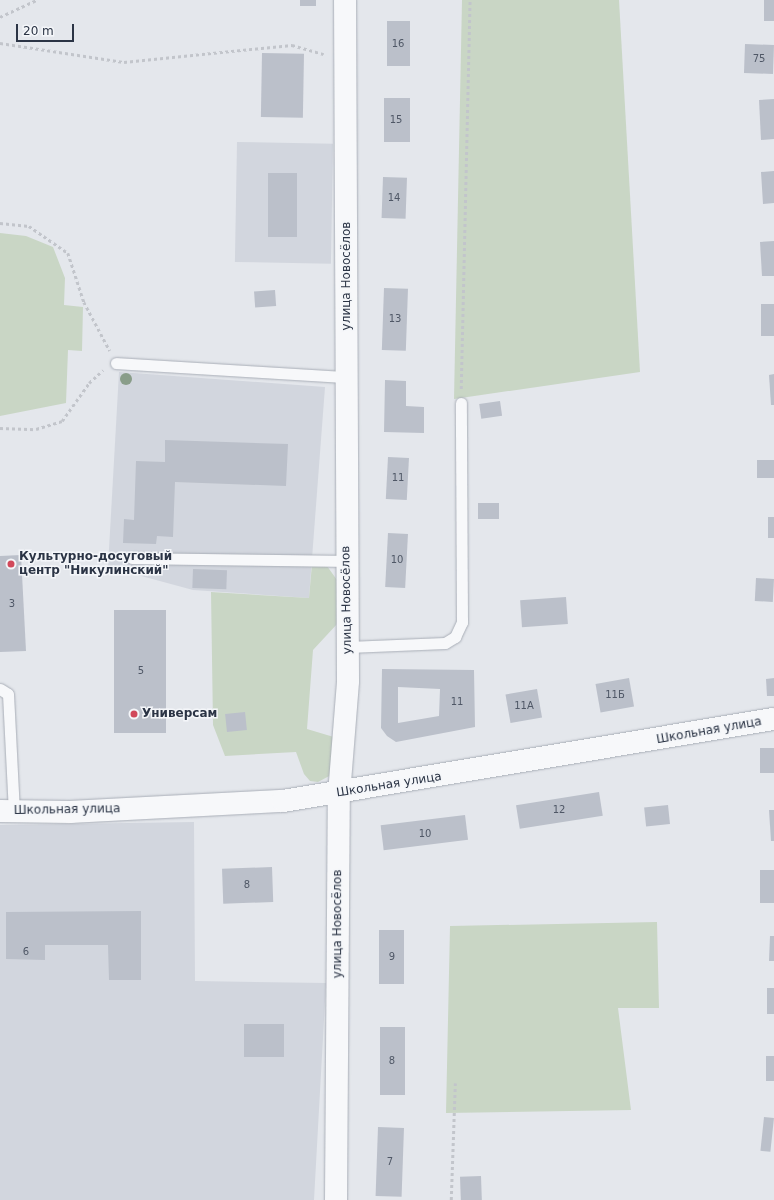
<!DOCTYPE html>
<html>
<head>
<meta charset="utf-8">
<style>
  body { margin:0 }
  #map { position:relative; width:774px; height:1200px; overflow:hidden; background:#e4e7ec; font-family:"DejaVu Sans",sans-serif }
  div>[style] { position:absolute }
  .built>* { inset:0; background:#d2d6de; transform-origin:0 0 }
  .green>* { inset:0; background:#c9d6c5 }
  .building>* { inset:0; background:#bbc0ca; transform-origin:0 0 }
  .path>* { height:2.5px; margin-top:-1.25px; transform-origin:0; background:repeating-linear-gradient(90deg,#c2c5cb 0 3px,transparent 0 6px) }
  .roads { filter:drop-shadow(0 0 1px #a9aeb7) drop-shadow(0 0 1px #a9aeb7) }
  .service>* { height:11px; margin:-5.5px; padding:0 5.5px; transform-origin:5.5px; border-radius:5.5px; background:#f7f8fa }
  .minor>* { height:22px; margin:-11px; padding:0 11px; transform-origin:11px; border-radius:11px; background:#f7f8fa }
  .trees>* { width:12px; height:12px; margin:-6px; border-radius:50%; background:#899d89 }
  .dots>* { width:11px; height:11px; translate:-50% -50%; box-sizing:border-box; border:2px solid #f4f6f9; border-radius:50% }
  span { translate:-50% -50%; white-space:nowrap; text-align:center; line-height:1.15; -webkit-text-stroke:3px #f4f6f9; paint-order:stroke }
  .number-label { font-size:10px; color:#4f5766 }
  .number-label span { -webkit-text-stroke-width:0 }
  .street-label { font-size:12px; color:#2b3445 }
  .poi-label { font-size:12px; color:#2b3445; font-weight:700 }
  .left { translate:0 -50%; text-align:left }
  .scale { position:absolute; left:16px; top:24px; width:58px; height:18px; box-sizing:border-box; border:2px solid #2b3445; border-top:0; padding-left:5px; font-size:12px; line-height:14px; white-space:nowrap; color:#2b3445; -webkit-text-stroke:3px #f4f6f9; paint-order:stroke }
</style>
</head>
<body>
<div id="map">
  <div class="built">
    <i style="left:237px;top:142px;width:96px;height:120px;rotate:1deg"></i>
    <i style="clip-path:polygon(119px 372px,325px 387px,309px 598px,193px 590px,108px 567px)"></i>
    <i style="clip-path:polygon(194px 822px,195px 981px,326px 983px,314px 1200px,0 1200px,0 825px)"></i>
  </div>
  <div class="green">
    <i style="clip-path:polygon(462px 0,619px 0,640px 372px,454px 399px)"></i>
    <i style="clip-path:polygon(0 233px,26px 236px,53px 247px,65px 278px,64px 305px,83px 307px,82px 351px,68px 350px,66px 403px,0 416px)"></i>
    <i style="clip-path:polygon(312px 564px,327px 566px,337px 580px,338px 623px,313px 650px,307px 729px,337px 738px,333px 774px,318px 782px,310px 781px,304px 774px,296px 752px,225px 756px,213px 725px,211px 592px,309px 598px)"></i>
    <i style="clip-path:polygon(657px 922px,659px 1008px,618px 1008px,631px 1110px,446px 1113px,450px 926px)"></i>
  </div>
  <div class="building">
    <i style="left:300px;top:0;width:16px;height:6px"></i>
    <i style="left:764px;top:0;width:10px;height:21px"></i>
    <i style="left:387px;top:21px;width:23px;height:45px"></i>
    <i style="left:745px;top:44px;width:29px;height:29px;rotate:2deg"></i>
    <i style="left:262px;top:53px;width:42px;height:64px;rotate:1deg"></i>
    <i style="left:384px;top:98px;width:26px;height:44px"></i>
    <i style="clip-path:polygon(774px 99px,774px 139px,761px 140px,759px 100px)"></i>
    <i style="clip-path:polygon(774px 171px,774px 203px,763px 204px,761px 172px)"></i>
    <i style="left:268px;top:173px;width:29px;height:64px"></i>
    <i style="left:383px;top:177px;width:24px;height:41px;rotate:2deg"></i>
    <i style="clip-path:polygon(774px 241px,774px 276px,762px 276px,760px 242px)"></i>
    <i style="left:384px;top:288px;width:24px;height:62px;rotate:2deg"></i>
    <i style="left:275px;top:290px;width:16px;height:21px;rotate:86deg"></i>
    <i style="left:774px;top:304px;width:32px;height:13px;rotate:90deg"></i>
    <i style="clip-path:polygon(774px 374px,774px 405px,771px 405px,769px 375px)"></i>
    <i style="clip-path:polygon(385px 380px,406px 381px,406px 406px,424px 407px,424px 433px,384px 432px)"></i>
    <i style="left:500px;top:401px;width:15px;height:21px;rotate:82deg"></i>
    <i style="clip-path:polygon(165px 440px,288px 444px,286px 486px,175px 482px,173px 537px,157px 536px,156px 544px,123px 543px,124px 519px,134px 520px,136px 461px,165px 462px)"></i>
    <i style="left:388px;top:457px;width:21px;height:42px;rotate:3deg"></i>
    <i style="left:774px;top:460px;width:18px;height:17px;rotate:90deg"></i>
    <i style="left:499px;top:503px;width:16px;height:21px;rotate:90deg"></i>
    <i style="left:768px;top:517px;width:6px;height:21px"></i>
    <i style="left:388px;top:533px;width:20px;height:54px;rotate:3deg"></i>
    <i style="clip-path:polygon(21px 555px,26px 651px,0 652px,0 556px)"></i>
    <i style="left:193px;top:569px;width:34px;height:19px;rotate:2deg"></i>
    <i style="left:756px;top:578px;width:18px;height:23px;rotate:3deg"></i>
    <i style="left:566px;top:597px;width:27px;height:46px;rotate:86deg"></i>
    <i style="left:114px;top:610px;width:52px;height:123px"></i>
    <i style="clip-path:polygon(evenodd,382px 669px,474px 670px,475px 727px,396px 742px,387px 736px,381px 728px,382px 669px,398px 687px,440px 689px,439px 716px,398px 723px,398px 687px)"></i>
    <i style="left:629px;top:678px;width:29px;height:34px;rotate:80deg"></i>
    <i style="clip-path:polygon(774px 678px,774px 696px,767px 696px,766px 679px)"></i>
    <i style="left:537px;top:689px;width:29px;height:32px;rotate:80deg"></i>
    <i style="left:245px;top:712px;width:18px;height:20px;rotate:84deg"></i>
    <i style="left:760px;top:748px;width:14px;height:25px"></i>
    <i style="left:599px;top:792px;width:24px;height:84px;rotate:81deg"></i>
    <i style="left:668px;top:805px;width:19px;height:24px;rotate:84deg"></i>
    <i style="clip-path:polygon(769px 810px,774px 810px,774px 841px,771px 841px)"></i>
    <i style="left:465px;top:815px;width:25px;height:85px;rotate:83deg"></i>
    <i style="left:272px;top:867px;width:35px;height:50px;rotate:88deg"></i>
    <i style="left:774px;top:870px;width:33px;height:14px;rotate:90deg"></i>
    <i style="clip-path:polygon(141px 911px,141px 980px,109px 980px,108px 945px,45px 945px,45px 960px,6px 959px,6px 912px)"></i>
    <i style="left:379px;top:930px;width:25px;height:54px"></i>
    <i style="clip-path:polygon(770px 936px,774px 936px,774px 961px,769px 961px)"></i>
    <i style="left:767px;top:988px;width:7px;height:26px"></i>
    <i style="left:284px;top:1024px;width:33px;height:40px;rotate:90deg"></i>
    <i style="left:380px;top:1027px;width:25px;height:68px"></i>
    <i style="left:766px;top:1056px;width:8px;height:25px"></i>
    <i style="left:764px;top:1117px;width:10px;height:34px;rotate:6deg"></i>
    <i style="left:378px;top:1127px;width:26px;height:69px;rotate:2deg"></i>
    <i style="left:481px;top:1176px;width:24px;height:21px;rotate:88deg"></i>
  </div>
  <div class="path">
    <i style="left:0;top:17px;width:40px;rotate:-25deg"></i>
    <i style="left:0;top:43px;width:125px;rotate:8.7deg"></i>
    <i style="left:124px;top:62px;width:169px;rotate:-5.8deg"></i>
    <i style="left:292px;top:45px;width:33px;rotate:16deg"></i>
    <i style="left:0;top:223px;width:29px;rotate:6deg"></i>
    <i style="left:29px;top:226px;width:47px;rotate:34.7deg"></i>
    <i style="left:68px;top:253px;width:52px;rotate:71.9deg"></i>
    <i style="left:84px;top:302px;width:55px;rotate:62deg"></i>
    <i style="left:461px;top:389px;width:389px;rotate:-88.7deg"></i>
    <i style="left:0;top:428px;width:36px;rotate:2deg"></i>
    <i style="left:36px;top:429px;width:27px;rotate:-17deg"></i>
    <i style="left:62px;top:421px;width:47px;rotate:-54.6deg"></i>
    <i style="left:89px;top:383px;width:19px;rotate:-43deg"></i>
    <i style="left:451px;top:1200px;width:117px;rotate:-88deg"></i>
  </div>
  <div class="roads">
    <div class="service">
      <i style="left:116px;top:363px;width:231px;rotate:3.5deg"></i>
      <i style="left:132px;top:558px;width:214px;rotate:0.8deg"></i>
      <i style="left:348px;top:647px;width:97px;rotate:-2.4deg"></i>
      <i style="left:445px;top:643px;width:12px;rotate:-31deg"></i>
      <i style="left:455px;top:637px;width:17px;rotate:-65deg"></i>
      <i style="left:462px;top:622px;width:219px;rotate:-90.3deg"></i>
      <i style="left:0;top:689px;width:9px;rotate:32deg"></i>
      <i style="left:8px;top:694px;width:117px;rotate:87.1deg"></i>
    </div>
    <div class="minor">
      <i style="left:0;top:811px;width:71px;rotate:0.8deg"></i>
      <i style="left:71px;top:812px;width:212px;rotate:-3deg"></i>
      <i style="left:283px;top:801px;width:498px;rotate:-9.5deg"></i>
      <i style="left:336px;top:1200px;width:406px;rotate:-89.6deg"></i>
      <i style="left:339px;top:794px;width:113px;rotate:-85.4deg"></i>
      <i style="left:348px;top:681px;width:681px;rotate:-90.25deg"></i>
    </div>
  </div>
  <div class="trees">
    <i style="left:126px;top:379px"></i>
  </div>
  <div class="dots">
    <i style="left:11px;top:564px;background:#d1495b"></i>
    <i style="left:134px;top:714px;background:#d1495b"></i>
  </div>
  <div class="number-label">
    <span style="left:398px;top:44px">16</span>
    <span style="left:759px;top:59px">75</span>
    <span style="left:396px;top:120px">15</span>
    <span style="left:394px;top:198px">14</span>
    <span style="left:395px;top:319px">13</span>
    <span style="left:398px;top:478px">11</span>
    <span style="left:397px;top:560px">10</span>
    <span style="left:12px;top:604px">3</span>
    <span style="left:141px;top:671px">5</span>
    <span style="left:615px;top:695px">11Б</span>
    <span style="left:457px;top:702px">11</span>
    <span style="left:524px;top:706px">11А</span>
    <span style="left:559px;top:810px">12</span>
    <span style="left:425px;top:834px">10</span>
    <span style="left:247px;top:885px">8</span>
    <span style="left:26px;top:952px">6</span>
    <span style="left:392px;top:957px">9</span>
    <span style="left:392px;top:1061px">8</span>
    <span style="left:390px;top:1162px">7</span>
  </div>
  <div class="street-label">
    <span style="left:347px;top:276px;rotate:-90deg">улица Новосёлов</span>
    <span style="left:347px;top:600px;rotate:-91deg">улица Новосёлов</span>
    <span style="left:709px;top:731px;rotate:-10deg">Школьная улица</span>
    <span style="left:389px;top:785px;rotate:-9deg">Школьная улица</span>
    <span style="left:67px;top:810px;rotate:-1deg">Школьная улица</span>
    <span style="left:338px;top:924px;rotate:-90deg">улица Новосёлов</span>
  </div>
  <div class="poi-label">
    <span class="left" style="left:19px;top:564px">Культурно-досуговый<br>центр "Никулинский"</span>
    <span class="left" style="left:142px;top:714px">Универсам</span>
  </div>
  <div class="scale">20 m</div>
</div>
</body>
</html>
